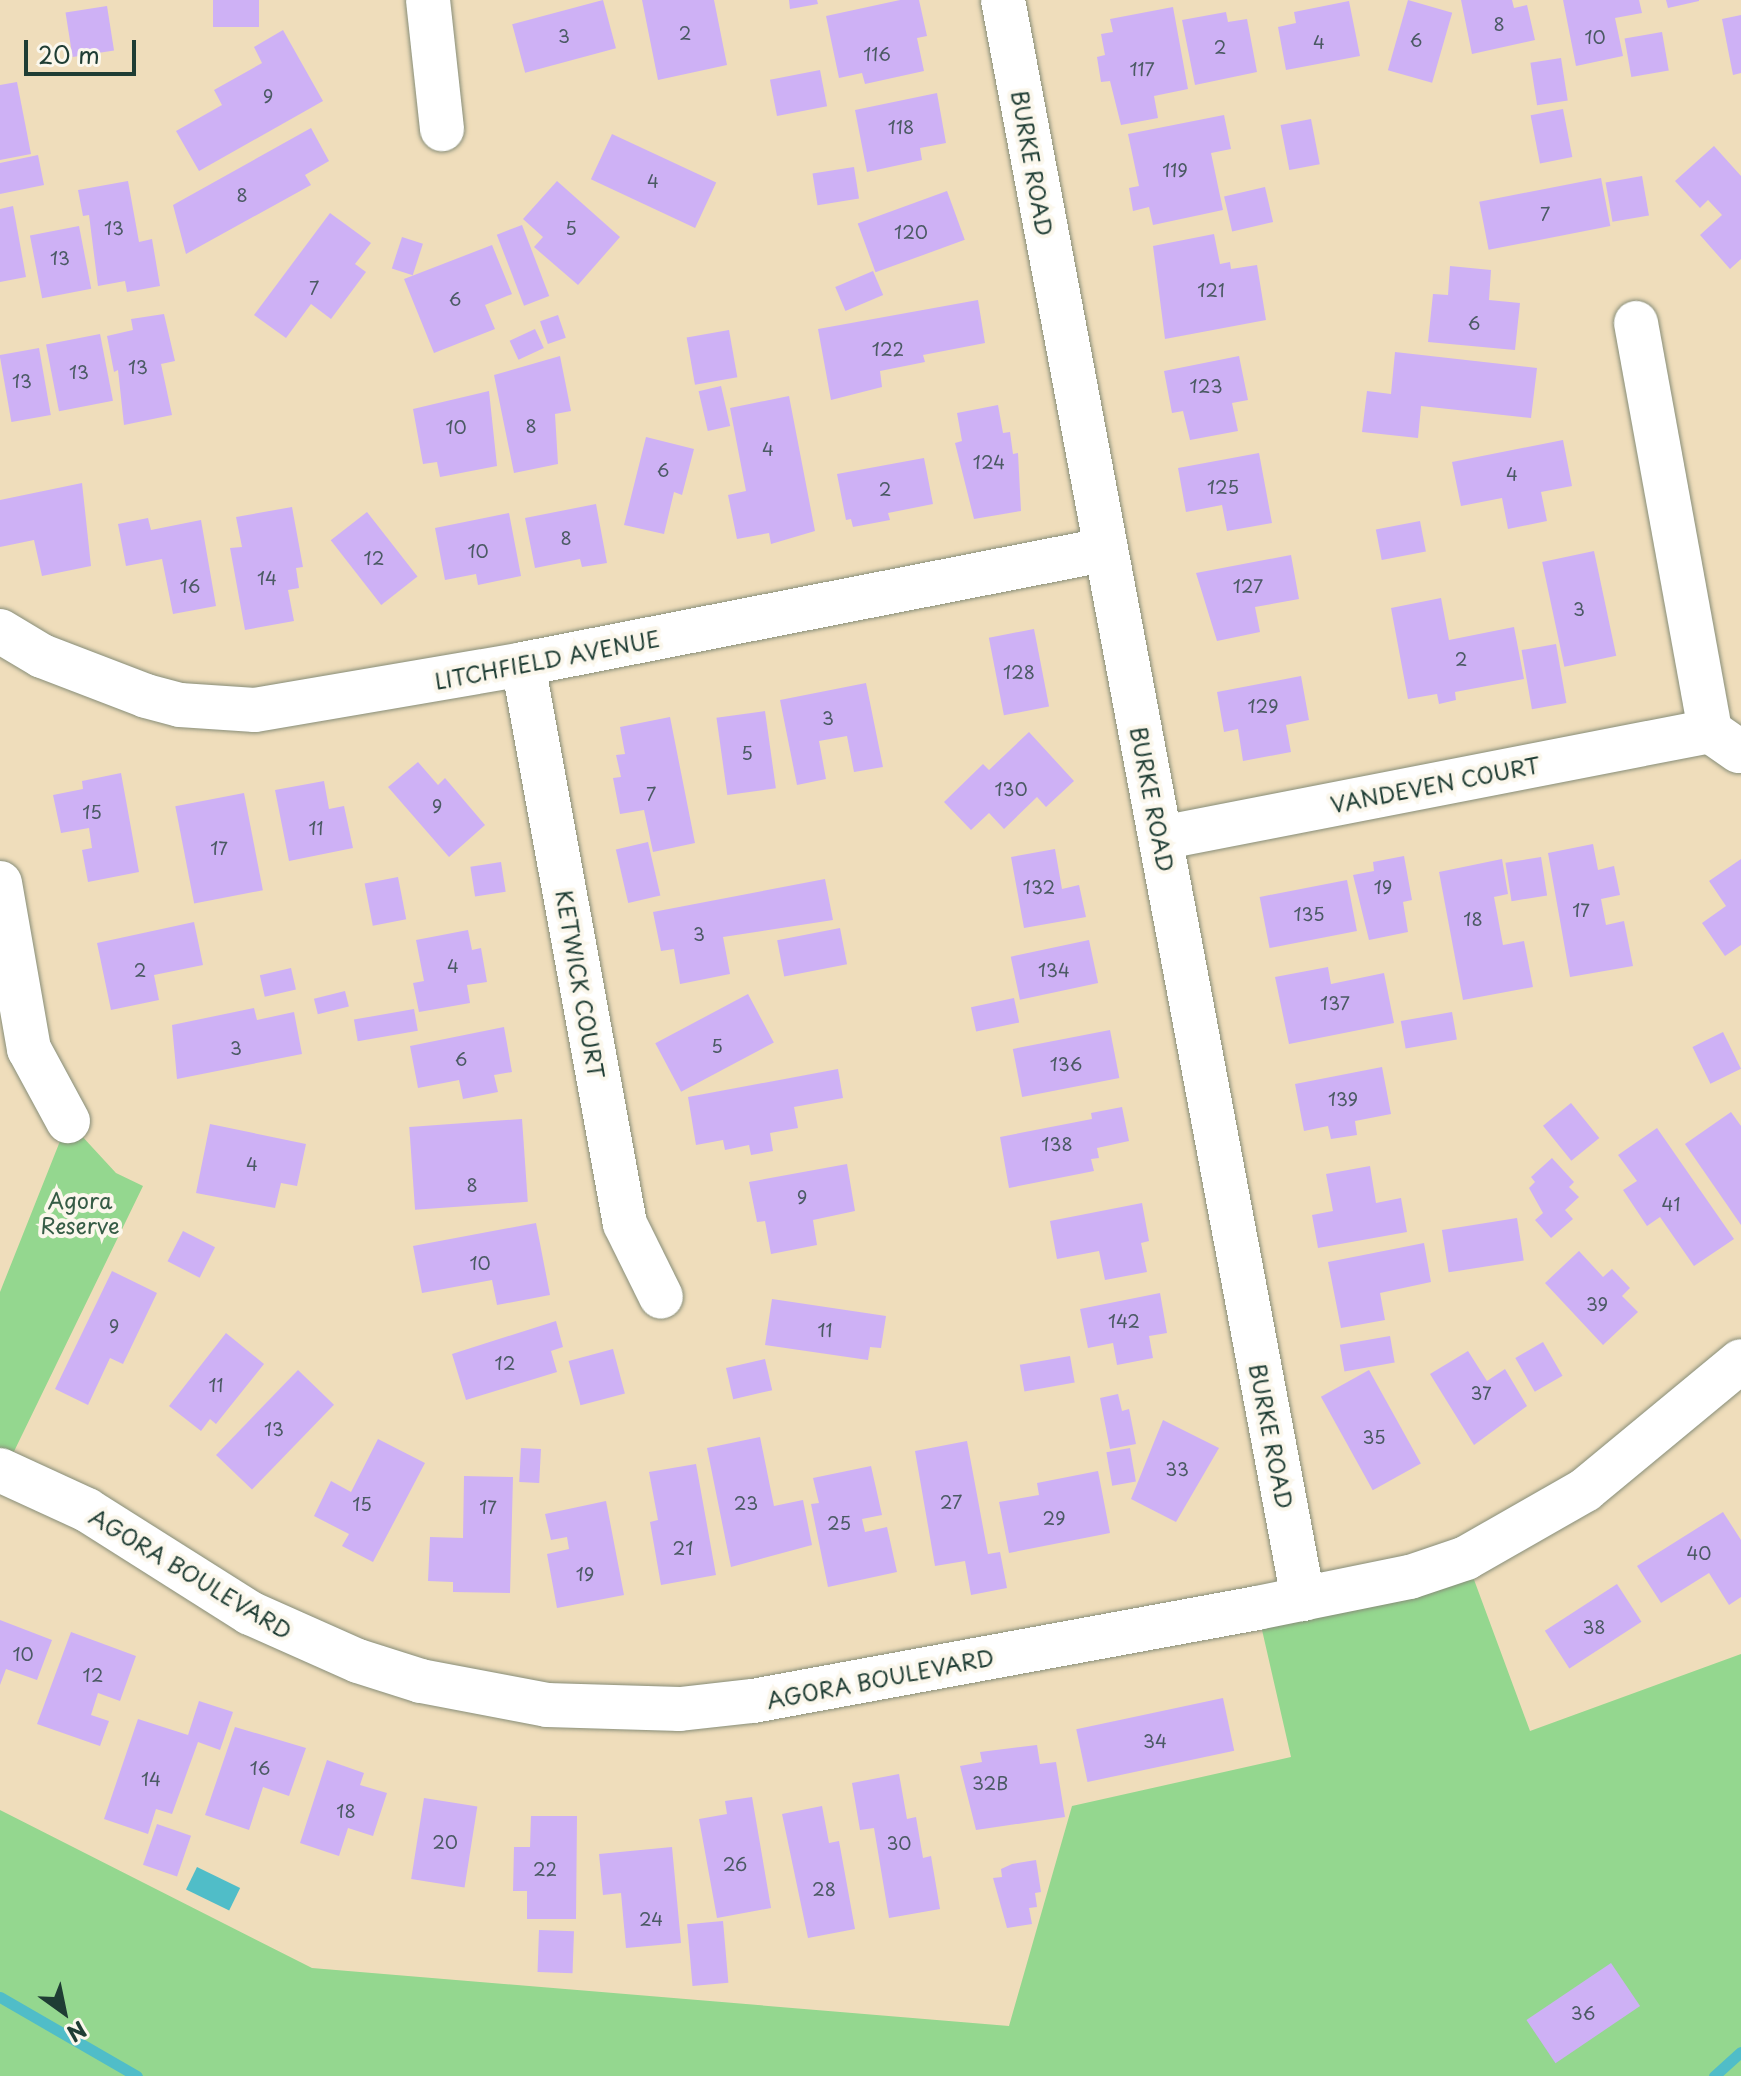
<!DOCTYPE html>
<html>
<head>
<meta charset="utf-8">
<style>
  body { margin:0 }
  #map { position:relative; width:1741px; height:2076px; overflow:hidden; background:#efddbb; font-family:"Playpen Sans",sans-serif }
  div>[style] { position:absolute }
  .green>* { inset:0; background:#94d78f }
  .water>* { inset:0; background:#50bdc8; transform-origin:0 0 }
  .stream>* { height:11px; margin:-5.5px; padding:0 5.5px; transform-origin:5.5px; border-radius:5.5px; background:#50bdc8 }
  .building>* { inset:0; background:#ceb1f5; transform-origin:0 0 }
  .roads { filter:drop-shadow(0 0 2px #878d78) drop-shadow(0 0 2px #878d78) }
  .minor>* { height:44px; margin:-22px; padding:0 22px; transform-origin:22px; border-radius:22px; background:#fff }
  span { translate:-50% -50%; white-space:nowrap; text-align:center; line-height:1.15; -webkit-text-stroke:8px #fbf7ec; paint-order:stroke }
  .number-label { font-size:18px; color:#4b5a64 }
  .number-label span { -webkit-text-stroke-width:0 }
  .street-label { font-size:22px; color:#1f3d34 }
  .park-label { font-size:22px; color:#365c46 }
  .north { position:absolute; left:24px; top:1972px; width:80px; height:80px; -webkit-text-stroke:6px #fbf7ec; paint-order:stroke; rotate:147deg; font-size:22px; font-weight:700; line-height:32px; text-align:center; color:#1f3d34 }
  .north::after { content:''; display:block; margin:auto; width:28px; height:36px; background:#1f3d34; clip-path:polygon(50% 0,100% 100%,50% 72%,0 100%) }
  .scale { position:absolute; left:24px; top:40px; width:112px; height:36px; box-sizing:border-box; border:4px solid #1f3d34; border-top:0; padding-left:10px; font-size:24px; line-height:28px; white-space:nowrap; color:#1f3d34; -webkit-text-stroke:6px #fbf7ec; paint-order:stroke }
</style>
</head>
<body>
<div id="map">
  <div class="green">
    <i style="clip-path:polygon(68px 1121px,116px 1173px,143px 1186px,4px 1472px,0 1470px,0 1292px)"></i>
    <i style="clip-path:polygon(1466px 1558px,1530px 1731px,1741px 1654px,1741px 2076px,0 2076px,0 1810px,312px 1968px,1009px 2026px,1072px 1806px,1291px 1757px,1257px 1608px)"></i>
  </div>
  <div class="water">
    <i style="left:197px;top:1867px;width:48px;height:25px;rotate:26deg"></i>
  </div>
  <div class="stream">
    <i style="left:0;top:1997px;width:158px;rotate:30deg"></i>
    <i style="left:1714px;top:2076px;width:36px;rotate:-42deg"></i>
  </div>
  <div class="building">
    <i style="left:213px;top:0;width:46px;height:27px"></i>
    <i style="left:603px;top:0;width:50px;height:94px;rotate:75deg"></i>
    <i style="clip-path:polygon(642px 0,714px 0,727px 65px,658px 80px)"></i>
    <i style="clip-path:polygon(789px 0,817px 0,818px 4px,790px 9px)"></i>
    <i style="clip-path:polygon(900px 0,919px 0,927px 36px,917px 38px,924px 71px,865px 84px,862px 73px,839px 78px,826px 16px)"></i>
    <i style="left:1408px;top:0;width:46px;height:73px;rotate:16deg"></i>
    <i style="clip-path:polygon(1461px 0,1512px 0,1514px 8px,1527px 5px,1535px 40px,1472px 54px)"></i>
    <i style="clip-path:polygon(1563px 0,1639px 0,1642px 13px,1615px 18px,1623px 56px,1576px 66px)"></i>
    <i style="clip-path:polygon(1666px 0,1699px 0,1699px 1px,1668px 8px)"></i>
    <i style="clip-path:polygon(1349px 1px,1360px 56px,1286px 70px,1278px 27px,1296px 23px,1294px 12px)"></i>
    <i style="left:107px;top:6px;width:45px;height:42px;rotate:81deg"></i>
    <i style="clip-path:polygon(1173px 7px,1188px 89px,1154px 96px,1158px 118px,1121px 125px,1110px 81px,1101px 82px,1097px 57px,1105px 55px,1101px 34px,1113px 32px,1110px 19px)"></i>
    <i style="clip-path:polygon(1226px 12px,1228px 22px,1247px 19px,1257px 72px,1195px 85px,1182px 20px)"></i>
    <i style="clip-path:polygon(1741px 15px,1741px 73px,1733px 75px,1722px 19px)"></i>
    <i style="clip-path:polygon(283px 30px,323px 101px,199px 171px,176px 131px,222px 105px,214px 90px,262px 63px,254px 47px)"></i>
    <i style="left:1662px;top:32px;width:39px;height:38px;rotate:80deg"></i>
    <i style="left:1561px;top:58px;width:43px;height:31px;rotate:81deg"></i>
    <i style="left:820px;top:70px;width:37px;height:51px;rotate:79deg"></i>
    <i style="clip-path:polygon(17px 82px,31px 154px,0 160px,0 85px)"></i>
    <i style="clip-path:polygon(937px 93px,946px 143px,920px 148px,922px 160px,867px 172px,855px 110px)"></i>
    <i style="left:1563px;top:109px;width:49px;height:33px;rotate:79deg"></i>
    <i style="clip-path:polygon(1224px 115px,1231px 149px,1211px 153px,1223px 210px,1153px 225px,1149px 207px,1133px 211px,1129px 188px,1139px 186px,1128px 134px)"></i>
    <i style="left:1311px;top:119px;width:46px;height:31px;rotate:79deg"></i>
    <i style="clip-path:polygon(311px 128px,329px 161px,305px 175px,311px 185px,186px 254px,173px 205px)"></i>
    <i style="left:612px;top:134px;width:115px;height:50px;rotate:25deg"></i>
    <i style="clip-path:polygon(1714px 146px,1741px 176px,1741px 259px,1730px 269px,1700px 235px,1722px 215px,1708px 200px,1700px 208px,1675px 181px)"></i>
    <i style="clip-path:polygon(38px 155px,44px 185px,0 194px,0 163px)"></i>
    <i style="left:854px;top:167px;width:32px;height:42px;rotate:81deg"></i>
    <i style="left:1642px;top:176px;width:40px;height:37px;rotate:80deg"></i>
    <i style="left:1601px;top:178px;width:49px;height:124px;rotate:79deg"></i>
    <i style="clip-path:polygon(128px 181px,139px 242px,152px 239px,160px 286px,127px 292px,125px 281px,98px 286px,89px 215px,83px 216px,78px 190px)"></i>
    <i style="clip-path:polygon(557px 181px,620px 237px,578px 285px,534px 247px,543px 237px,523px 219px)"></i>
    <i style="left:1265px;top:187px;width:36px;height:42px;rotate:77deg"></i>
    <i style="left:947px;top:191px;width:52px;height:95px;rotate:70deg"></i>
    <i style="clip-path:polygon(13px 206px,26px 277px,0 282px,0 209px)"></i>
    <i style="clip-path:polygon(330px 213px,371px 243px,355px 264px,366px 272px,331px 319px,311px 304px,286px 338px,254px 315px)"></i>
    <i style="left:522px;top:225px;width:76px;height:27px;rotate:69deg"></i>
    <i style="left:79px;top:226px;width:64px;height:50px;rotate:79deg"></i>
    <i style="clip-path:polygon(1214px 234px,1220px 264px,1230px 262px,1231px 269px,1257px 265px,1266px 320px,1165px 339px,1153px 246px)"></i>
    <i style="left:402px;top:237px;width:22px;height:33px;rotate:18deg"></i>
    <i style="clip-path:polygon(492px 245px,512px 294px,485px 305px,495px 329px,434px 353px,404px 279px)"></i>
    <i style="clip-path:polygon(1450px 266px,1491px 270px,1489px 300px,1520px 303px,1515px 350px,1428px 342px,1433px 294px,1448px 295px)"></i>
    <i style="left:873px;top:271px;width:26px;height:41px;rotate:67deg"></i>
    <i style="clip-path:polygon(978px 300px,985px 343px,923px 355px,925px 362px,880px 371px,882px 387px,831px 400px,818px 329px)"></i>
    <i style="clip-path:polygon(164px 314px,175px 361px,161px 364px,172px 415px,124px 425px,118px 370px,114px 372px,107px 336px,133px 330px,131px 319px)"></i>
    <i style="left:558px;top:315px;width:24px;height:19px;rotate:71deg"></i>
    <i style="left:535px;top:329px;width:21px;height:28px;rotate:65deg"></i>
    <i style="left:729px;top:330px;width:48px;height:43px;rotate:80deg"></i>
    <i style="left:100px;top:334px;width:68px;height:55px;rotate:79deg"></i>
    <i style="left:39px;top:348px;width:68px;height:40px;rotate:80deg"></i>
    <i style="clip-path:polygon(1395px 352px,1537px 368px,1531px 418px,1421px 406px,1418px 438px,1362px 432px,1367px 391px,1391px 394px)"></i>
    <i style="clip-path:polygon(560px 356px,571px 411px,555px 414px,558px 464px,514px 473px,494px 375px)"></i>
    <i style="clip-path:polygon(1239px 356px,1248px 400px,1232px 403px,1238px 431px,1190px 440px,1183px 411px,1172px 413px,1164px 371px)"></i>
    <i style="left:721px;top:386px;width:41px;height:23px;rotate:77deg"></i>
    <i style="clip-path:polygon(489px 391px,497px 466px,440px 477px,437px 462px,423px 464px,413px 409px)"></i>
    <i style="clip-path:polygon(789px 396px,815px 531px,771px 544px,769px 533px,737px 539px,728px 495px,746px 491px,730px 408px)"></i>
    <i style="clip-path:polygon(998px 405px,1003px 433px,1010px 432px,1013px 454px,1018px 453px,1021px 511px,974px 519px,955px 443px,962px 441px,957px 413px)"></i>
    <i style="clip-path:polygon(646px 437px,694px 449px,682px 495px,674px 492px,664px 534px,624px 525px)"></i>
    <i style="clip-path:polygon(1563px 440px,1572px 486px,1541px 492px,1547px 521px,1508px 529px,1502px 498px,1461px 506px,1452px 462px)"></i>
    <i style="clip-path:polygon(1259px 453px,1272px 523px,1227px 531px,1222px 505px,1186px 512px,1178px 468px)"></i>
    <i style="clip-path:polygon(924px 458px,933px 504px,888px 513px,890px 520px,853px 527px,851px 519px,846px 520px,837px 474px)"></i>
    <i style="clip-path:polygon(82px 483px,91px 566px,42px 576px,34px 540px,0 547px,0 500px)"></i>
    <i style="clip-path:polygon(596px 504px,607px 563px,582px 567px,580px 559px,535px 568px,525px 518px)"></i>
    <i style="clip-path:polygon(292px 507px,303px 567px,296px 568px,299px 588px,288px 590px,294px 621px,245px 630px,230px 548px,242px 547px,236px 517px)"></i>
    <i style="left:367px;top:512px;width:82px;height:46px;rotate:52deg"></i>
    <i style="clip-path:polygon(509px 513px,521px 576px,478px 585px,476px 574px,445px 580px,435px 528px)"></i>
    <i style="clip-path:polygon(148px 518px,151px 530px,201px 520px,216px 606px,173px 614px,162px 559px,126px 566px,118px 524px)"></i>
    <i style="left:1420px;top:521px;width:31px;height:45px;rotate:79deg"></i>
    <i style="left:1594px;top:551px;width:107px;height:53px;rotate:78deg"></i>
    <i style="clip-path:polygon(1291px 555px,1299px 599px,1255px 607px,1260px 632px,1217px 641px,1196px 573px)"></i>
    <i style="clip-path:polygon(1441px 598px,1449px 640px,1514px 627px,1524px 679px,1455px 692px,1456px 700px,1439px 704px,1437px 694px,1408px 699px,1391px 608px)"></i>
    <i style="left:1034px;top:629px;width:79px;height:46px;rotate:79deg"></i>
    <i style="left:1556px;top:644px;width:60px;height:35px;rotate:80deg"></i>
    <i style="clip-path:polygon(1301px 676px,1309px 720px,1286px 725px,1291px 752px,1243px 761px,1238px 729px,1224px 732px,1217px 692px)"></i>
    <i style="clip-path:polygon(866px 683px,883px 767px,854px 772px,847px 736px,819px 741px,826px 779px,797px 785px,780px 700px)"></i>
    <i style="left:765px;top:711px;width:78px;height:49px;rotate:82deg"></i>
    <i style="clip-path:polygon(670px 717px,695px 843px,653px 852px,644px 810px,620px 814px,613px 778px,621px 777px,616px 755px,625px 754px,620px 727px)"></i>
    <i style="clip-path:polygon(1029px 732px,1074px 781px,1046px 807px,1037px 797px,1004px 829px,989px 813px,971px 830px,944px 802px,983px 764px,989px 770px)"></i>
    <i style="clip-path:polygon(418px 762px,438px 785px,445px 778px,485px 825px,449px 857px,388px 787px)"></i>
    <i style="clip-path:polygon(121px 773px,139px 872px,88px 882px,82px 850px,92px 848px,89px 828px,61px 833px,53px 795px,83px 789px,82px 781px)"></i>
    <i style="clip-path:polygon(324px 781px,329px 809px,344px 806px,353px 848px,289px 861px,275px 790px)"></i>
    <i style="left:244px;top:793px;width:99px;height:70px;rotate:79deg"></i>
    <i style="left:648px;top:842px;width:55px;height:33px;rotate:77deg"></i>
    <i style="clip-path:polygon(1593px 844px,1598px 870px,1614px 866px,1620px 895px,1601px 899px,1606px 925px,1624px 921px,1633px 966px,1570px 977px,1548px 853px)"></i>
    <i style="clip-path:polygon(1055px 849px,1062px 889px,1079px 885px,1086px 917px,1024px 928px,1011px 857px)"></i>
    <i style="clip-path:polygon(1404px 856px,1412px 900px,1403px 902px,1408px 932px,1369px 940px,1353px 875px,1374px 871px,1373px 862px)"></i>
    <i style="left:1541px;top:857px;width:39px;height:36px;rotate:81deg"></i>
    <i style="clip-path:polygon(1502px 859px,1508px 894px,1494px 897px,1503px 945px,1524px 941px,1533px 987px,1463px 1000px,1439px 872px)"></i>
    <i style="clip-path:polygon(1741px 859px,1741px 945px,1725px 956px,1702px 923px,1726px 906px,1709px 881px)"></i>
    <i style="left:501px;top:862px;width:30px;height:31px;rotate:81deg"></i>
    <i style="left:398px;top:877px;width:43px;height:34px;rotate:79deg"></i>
    <i style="clip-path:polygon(825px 879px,833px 920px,723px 937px,730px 974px,680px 984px,674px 949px,661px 951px,653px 912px)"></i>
    <i style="left:1347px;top:880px;width:52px;height:89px;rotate:79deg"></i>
    <i style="clip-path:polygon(194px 922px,203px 965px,154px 975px,159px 1000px,111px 1010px,97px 943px)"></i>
    <i style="left:840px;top:928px;width:37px;height:64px;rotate:79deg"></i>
    <i style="clip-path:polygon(468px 930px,472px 950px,481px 948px,487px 982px,467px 985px,470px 1003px,419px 1012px,413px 983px,424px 981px,416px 940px)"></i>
    <i style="left:1089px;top:940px;width:44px;height:80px;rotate:78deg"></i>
    <i style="clip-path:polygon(1328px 967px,1331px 984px,1384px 973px,1394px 1023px,1289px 1044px,1275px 977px)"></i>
    <i style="left:291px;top:968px;width:22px;height:32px;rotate:77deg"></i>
    <i style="left:345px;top:991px;width:16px;height:32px;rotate:76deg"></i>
    <i style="left:748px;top:994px;width:55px;height:105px;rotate:62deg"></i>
    <i style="left:1014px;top:998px;width:25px;height:44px;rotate:78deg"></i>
    <i style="clip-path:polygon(254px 1008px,257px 1020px,294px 1012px,302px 1054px,177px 1079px,172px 1025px)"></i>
    <i style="left:414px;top:1009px;width:22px;height:61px;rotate:80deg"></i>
    <i style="left:1452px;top:1012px;width:28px;height:52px;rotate:80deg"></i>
    <i style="clip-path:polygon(504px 1027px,512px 1072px,494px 1075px,498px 1092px,463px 1099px,459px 1080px,418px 1088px,410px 1046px)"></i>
    <i style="left:1110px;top:1030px;width:49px;height:99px;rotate:79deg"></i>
    <i style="left:1723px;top:1032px;width:41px;height:34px;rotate:64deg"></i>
    <i style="clip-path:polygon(1382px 1067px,1391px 1114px,1355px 1121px,1357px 1135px,1331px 1139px,1328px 1126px,1304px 1131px,1295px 1084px)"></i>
    <i style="clip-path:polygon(838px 1069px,843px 1098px,794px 1107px,798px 1128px,770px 1133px,773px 1151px,751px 1155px,749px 1145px,725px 1150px,723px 1140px,696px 1145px,688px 1097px)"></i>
    <i style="left:1571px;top:1103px;width:45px;height:36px;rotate:51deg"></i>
    <i style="clip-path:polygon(1122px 1107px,1129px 1141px,1097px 1148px,1099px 1158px,1091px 1159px,1094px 1171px,1009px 1188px,1000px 1137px,1092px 1119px,1091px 1113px)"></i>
    <i style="clip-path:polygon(1731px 1112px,1741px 1126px,1741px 1225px,1685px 1144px)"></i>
    <i style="left:522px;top:1119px;width:83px;height:113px;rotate:86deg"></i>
    <i style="clip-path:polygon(210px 1124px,306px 1144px,297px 1186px,281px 1183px,275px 1208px,196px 1193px)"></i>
    <i style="clip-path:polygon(1657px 1128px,1734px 1239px,1694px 1266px,1660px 1217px,1647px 1226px,1623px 1190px,1637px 1181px,1618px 1155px)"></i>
    <i style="clip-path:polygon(1552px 1158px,1574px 1182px,1569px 1187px,1579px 1197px,1565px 1210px,1573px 1219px,1551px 1238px,1535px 1220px,1543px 1213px,1529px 1188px,1535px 1182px,1531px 1177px)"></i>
    <i style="clip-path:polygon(847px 1164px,855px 1211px,813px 1220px,817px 1245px,771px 1254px,765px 1221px,757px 1222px,749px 1182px)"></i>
    <i style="clip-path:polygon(1370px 1166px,1376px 1203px,1401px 1198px,1407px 1232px,1318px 1248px,1312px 1215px,1333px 1211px,1326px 1174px)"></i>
    <i style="clip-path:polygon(1142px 1203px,1149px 1241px,1141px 1243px,1147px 1272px,1105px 1280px,1099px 1251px,1057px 1259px,1050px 1221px)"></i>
    <i style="left:1517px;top:1218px;width:43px;height:76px;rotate:81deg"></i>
    <i style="clip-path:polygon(536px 1223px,550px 1295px,497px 1305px,492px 1280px,422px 1293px,413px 1246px)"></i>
    <i style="left:183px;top:1231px;width:36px;height:34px;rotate:27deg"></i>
    <i style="clip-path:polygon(1424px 1243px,1431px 1282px,1380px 1293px,1385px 1320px,1341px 1328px,1328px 1262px)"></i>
    <i style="clip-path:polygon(1579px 1251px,1603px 1277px,1612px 1269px,1630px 1288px,1622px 1296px,1638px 1312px,1603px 1345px,1545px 1283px)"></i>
    <i style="clip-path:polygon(112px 1271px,157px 1293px,123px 1364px,110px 1358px,88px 1405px,55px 1389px)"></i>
    <i style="clip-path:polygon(1160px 1293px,1167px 1333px,1149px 1336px,1153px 1358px,1117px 1365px,1113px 1343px,1088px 1348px,1080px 1309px)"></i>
    <i style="clip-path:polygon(772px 1299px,886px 1316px,881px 1348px,870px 1347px,868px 1360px,765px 1345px)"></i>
    <i style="clip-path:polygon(556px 1321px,563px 1347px,551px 1351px,557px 1372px,466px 1400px,452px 1354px)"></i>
    <i style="clip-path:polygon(226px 1333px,264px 1364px,216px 1424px,210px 1419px,201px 1431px,169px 1406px)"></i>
    <i style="left:1390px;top:1336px;width:27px;height:51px;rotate:80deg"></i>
    <i style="left:1543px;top:1342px;width:39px;height:32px;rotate:60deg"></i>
    <i style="left:613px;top:1349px;width:46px;height:46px;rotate:75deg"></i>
    <i style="clip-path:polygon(1468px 1351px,1487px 1381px,1505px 1369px,1527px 1406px,1474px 1445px,1430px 1374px)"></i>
    <i style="left:1070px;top:1356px;width:27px;height:51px;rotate:80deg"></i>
    <i style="left:765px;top:1359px;width:32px;height:40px;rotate:77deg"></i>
    <i style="left:298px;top:1370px;width:50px;height:118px;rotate:44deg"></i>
    <i style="left:1369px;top:1370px;width:107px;height:55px;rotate:61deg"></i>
    <i style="clip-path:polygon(1118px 1394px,1122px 1411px,1129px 1409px,1136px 1444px,1110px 1449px,1100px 1398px)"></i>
    <i style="clip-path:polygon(1163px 1420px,1219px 1448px,1176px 1522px,1131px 1499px)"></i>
    <i style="clip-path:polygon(760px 1437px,774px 1506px,803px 1500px,812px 1545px,731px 1567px,707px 1448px)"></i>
    <i style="clip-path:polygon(378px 1439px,425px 1463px,373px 1562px,342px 1546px,349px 1534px,314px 1516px,331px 1481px,351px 1492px)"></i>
    <i style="clip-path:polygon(967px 1441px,988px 1554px,1000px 1552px,1007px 1588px,971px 1595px,965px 1561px,935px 1566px,915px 1451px)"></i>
    <i style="left:521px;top:1448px;width:20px;height:34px;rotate:3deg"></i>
    <i style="left:1130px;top:1448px;width:34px;height:24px;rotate:80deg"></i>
    <i style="clip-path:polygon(696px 1464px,716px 1575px,661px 1585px,650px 1522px,658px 1520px,649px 1472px)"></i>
    <i style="clip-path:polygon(871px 1466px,882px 1515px,862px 1519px,865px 1532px,887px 1527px,897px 1572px,828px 1587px,811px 1504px,819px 1503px,813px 1478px)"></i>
    <i style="clip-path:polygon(1098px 1471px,1110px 1533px,1009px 1553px,999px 1502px,1039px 1495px,1037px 1483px)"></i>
    <i style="clip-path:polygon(464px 1476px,513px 1477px,510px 1593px,453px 1592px,453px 1582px,428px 1581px,430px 1537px,463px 1538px)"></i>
    <i style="clip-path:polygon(606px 1501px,624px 1595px,557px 1608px,547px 1554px,569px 1549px,567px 1537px,551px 1540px,545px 1514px)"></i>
    <i style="clip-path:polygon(1723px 1512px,1741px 1540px,1741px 1597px,1729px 1605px,1709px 1573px,1661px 1603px,1637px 1566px)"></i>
    <i style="left:1617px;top:1584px;width:45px;height:86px;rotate:57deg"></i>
    <i style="clip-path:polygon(0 1620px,52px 1640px,37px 1680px,6px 1669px,0 1685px)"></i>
    <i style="clip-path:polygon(71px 1632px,136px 1656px,120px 1701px,98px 1693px,91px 1715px,109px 1721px,100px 1746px,37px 1724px)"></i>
    <i style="left:1223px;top:1698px;width:54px;height:150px;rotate:78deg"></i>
    <i style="clip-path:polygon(199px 1701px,233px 1712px,220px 1750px,198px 1742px,172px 1814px,156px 1809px,148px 1834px,104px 1819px,138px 1719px,188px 1735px)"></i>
    <i style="clip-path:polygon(235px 1727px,306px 1748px,289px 1796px,263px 1787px,249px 1830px,205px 1815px)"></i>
    <i style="clip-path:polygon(1037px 1745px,1040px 1764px,1056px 1762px,1065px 1817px,976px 1830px,960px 1766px,982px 1762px,980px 1752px)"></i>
    <i style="clip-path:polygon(327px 1760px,364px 1773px,360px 1785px,387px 1793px,373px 1836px,348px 1828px,339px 1856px,300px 1843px)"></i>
    <i style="clip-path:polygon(899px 1774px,907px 1819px,916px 1817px,923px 1858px,931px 1856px,940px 1909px,889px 1918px,874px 1828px,860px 1830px,852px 1783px)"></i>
    <i style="clip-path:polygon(752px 1797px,771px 1908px,717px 1918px,699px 1819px,727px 1814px,725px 1801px)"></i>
    <i style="left:424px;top:1798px;width:54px;height:82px;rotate:9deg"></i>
    <i style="clip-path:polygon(822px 1806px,829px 1843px,839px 1841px,855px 1929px,808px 1938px,782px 1814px)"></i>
    <i style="clip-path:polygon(531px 1816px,577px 1816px,576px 1919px,527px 1919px,527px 1891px,513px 1891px,514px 1847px,530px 1847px)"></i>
    <i style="left:157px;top:1824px;width:36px;height:43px;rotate:19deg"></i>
    <i style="clip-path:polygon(672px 1847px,681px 1943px,626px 1948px,621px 1893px,603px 1895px,599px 1854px)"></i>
    <i style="clip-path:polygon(1036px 1860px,1041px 1892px,1035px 1893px,1037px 1907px,1029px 1908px,1032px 1924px,1007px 1928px,993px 1878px,1002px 1877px,1001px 1869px,1012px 1864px)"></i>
    <i style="left:723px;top:1921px;width:62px;height:36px;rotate:85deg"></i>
    <i style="left:539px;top:1930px;width:35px;height:42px;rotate:2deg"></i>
    <i style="left:1611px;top:1963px;width:52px;height:102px;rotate:56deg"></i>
  </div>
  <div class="roads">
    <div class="minor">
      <i style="left:428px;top:0;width:130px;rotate:83.8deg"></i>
      <i style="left:1003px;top:0;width:1627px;rotate:79.37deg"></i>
      <i style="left:1636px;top:323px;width:415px;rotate:79.7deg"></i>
      <i style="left:1710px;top:731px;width:35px;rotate:35deg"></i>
      <i style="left:0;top:631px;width:49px;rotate:30.8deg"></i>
      <i style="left:42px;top:656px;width:111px;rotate:21deg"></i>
      <i style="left:146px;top:696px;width:35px;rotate:15deg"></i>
      <i style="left:180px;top:705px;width:75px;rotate:3.8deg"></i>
      <i style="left:255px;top:710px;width:272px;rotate:-9.7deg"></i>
      <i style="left:523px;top:664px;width:591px;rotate:-11.12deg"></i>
      <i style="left:523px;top:664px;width:569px;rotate:79.68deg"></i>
      <i style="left:625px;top:1224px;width:81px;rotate:63.7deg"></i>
      <i style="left:1161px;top:838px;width:559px;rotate:-11.03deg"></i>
      <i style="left:0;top:883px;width:169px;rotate:80.1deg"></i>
      <i style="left:29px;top:1049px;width:82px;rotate:61.6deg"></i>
      <i style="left:0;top:1470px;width:96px;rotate:24.7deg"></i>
      <i style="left:87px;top:1510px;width:193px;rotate:32.3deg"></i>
      <i style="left:250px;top:1613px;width:118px;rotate:24deg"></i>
      <i style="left:358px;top:1661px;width:66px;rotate:17.6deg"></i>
      <i style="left:421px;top:1681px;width:128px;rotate:10.8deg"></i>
      <i style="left:547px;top:1705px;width:133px;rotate:1.7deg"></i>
      <i style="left:680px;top:1709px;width:73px;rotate:-6.3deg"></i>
      <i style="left:753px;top:1701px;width:513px;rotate:-10.45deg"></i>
      <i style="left:1257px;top:1608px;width:156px;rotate:-11.5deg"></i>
      <i style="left:1410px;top:1577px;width:59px;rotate:-18.7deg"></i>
      <i style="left:1466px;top:1558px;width:137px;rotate:-29.7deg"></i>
      <i style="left:1585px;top:1490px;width:202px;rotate:-39.6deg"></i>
    </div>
  </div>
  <div class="number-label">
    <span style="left:1499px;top:24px">8</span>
    <span style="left:685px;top:33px">2</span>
    <span style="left:564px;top:36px">3</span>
    <span style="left:1595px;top:37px">10</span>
    <span style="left:1416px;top:40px">6</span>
    <span style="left:1319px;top:42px">4</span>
    <span style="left:1220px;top:47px">2</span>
    <span style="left:877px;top:54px">116</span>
    <span style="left:1142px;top:69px">117</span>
    <span style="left:268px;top:96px">9</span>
    <span style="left:901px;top:127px">118</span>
    <span style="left:1175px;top:170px">119</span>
    <span style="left:653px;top:181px">4</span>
    <span style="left:242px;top:195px">8</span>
    <span style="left:1545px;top:214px">7</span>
    <span style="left:114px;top:228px">13</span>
    <span style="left:571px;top:228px">5</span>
    <span style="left:911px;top:232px">120</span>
    <span style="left:60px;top:258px">13</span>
    <span style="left:314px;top:288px">7</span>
    <span style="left:1211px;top:290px">121</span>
    <span style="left:455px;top:299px">6</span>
    <span style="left:1474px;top:323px">6</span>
    <span style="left:888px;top:349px">122</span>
    <span style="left:138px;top:367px">13</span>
    <span style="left:79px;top:372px">13</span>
    <span style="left:22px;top:381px">13</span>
    <span style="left:1206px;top:386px">123</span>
    <span style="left:531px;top:426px">8</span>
    <span style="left:456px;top:427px">10</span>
    <span style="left:768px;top:449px">4</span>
    <span style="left:989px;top:462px">124</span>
    <span style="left:663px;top:470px">6</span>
    <span style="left:1512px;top:474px">4</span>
    <span style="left:1223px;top:487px">125</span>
    <span style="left:885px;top:489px">2</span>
    <span style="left:566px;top:538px">8</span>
    <span style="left:478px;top:551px">10</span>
    <span style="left:374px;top:558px">12</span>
    <span style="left:267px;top:578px">14</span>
    <span style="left:190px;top:586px">16</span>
    <span style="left:1248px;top:586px">127</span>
    <span style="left:1579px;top:609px">3</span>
    <span style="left:1461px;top:659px">2</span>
    <span style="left:1019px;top:672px">128</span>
    <span style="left:1263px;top:706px">129</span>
    <span style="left:828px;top:718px">3</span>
    <span style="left:747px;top:753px">5</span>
    <span style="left:1011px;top:789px">130</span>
    <span style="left:651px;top:794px">7</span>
    <span style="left:437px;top:806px">9</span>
    <span style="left:92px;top:812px">15</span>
    <span style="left:316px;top:828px">11</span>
    <span style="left:219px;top:848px">17</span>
    <span style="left:1039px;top:887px">132</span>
    <span style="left:1383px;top:887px">19</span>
    <span style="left:1581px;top:910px">17</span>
    <span style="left:1309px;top:914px">135</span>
    <span style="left:1473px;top:919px">18</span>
    <span style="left:699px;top:934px">3</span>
    <span style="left:453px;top:966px">4</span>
    <span style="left:140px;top:970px">2</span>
    <span style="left:1054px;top:970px">134</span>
    <span style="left:1335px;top:1003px">137</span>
    <span style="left:717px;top:1046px">5</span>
    <span style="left:236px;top:1048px">3</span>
    <span style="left:461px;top:1059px">6</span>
    <span style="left:1066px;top:1064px">136</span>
    <span style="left:1343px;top:1099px">139</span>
    <span style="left:1057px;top:1144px">138</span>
    <span style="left:252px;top:1164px">4</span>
    <span style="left:472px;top:1185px">8</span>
    <span style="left:802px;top:1197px">9</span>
    <span style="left:1671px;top:1204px">41</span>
    <span style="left:480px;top:1263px">10</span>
    <span style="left:1597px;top:1304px">39</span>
    <span style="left:1124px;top:1321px">142</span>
    <span style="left:114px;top:1326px">9</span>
    <span style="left:825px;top:1330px">11</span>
    <span style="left:505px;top:1363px">12</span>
    <span style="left:216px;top:1385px">11</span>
    <span style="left:1481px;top:1393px">37</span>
    <span style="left:274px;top:1429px">13</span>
    <span style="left:1374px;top:1437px">35</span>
    <span style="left:1177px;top:1469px">33</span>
    <span style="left:951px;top:1502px">27</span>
    <span style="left:746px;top:1503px">23</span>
    <span style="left:362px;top:1504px">15</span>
    <span style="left:488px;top:1507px">17</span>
    <span style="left:1054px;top:1518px">29</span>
    <span style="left:839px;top:1523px">25</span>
    <span style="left:683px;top:1548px">21</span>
    <span style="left:1699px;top:1553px">40</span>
    <span style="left:585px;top:1574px">19</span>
    <span style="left:1594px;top:1627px">38</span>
    <span style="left:23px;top:1654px">10</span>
    <span style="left:93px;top:1675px">12</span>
    <span style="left:1155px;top:1741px">34</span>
    <span style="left:260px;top:1768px">16</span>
    <span style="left:151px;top:1779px">14</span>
    <span style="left:990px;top:1783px">32B</span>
    <span style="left:346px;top:1811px">18</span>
    <span style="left:445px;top:1842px">20</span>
    <span style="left:899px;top:1843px">30</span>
    <span style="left:735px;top:1864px">26</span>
    <span style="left:545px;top:1869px">22</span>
    <span style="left:824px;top:1889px">28</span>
    <span style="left:651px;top:1919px">24</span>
    <span style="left:1583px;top:2013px">36</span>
  </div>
  <div class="street-label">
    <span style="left:1033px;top:163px;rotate:80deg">BURKE ROAD</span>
    <span style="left:547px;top:659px;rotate:-11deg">LITCHFIELD AVENUE</span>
    <span style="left:1435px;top:784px;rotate:-11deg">VANDEVEN COURT</span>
    <span style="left:1153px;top:799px;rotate:79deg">BURKE ROAD</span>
    <span style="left:581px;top:984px;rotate:80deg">KETWICK COURT</span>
    <span style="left:1272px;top:1436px;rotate:79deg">BURKE ROAD</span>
    <span style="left:191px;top:1573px;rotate:31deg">AGORA BOULEVARD</span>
    <span style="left:880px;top:1678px;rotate:-11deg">AGORA BOULEVARD</span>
  </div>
  <div class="park-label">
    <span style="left:80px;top:1212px">Agora<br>Reserve</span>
  </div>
  <div class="north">N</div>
  <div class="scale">20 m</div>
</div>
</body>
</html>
